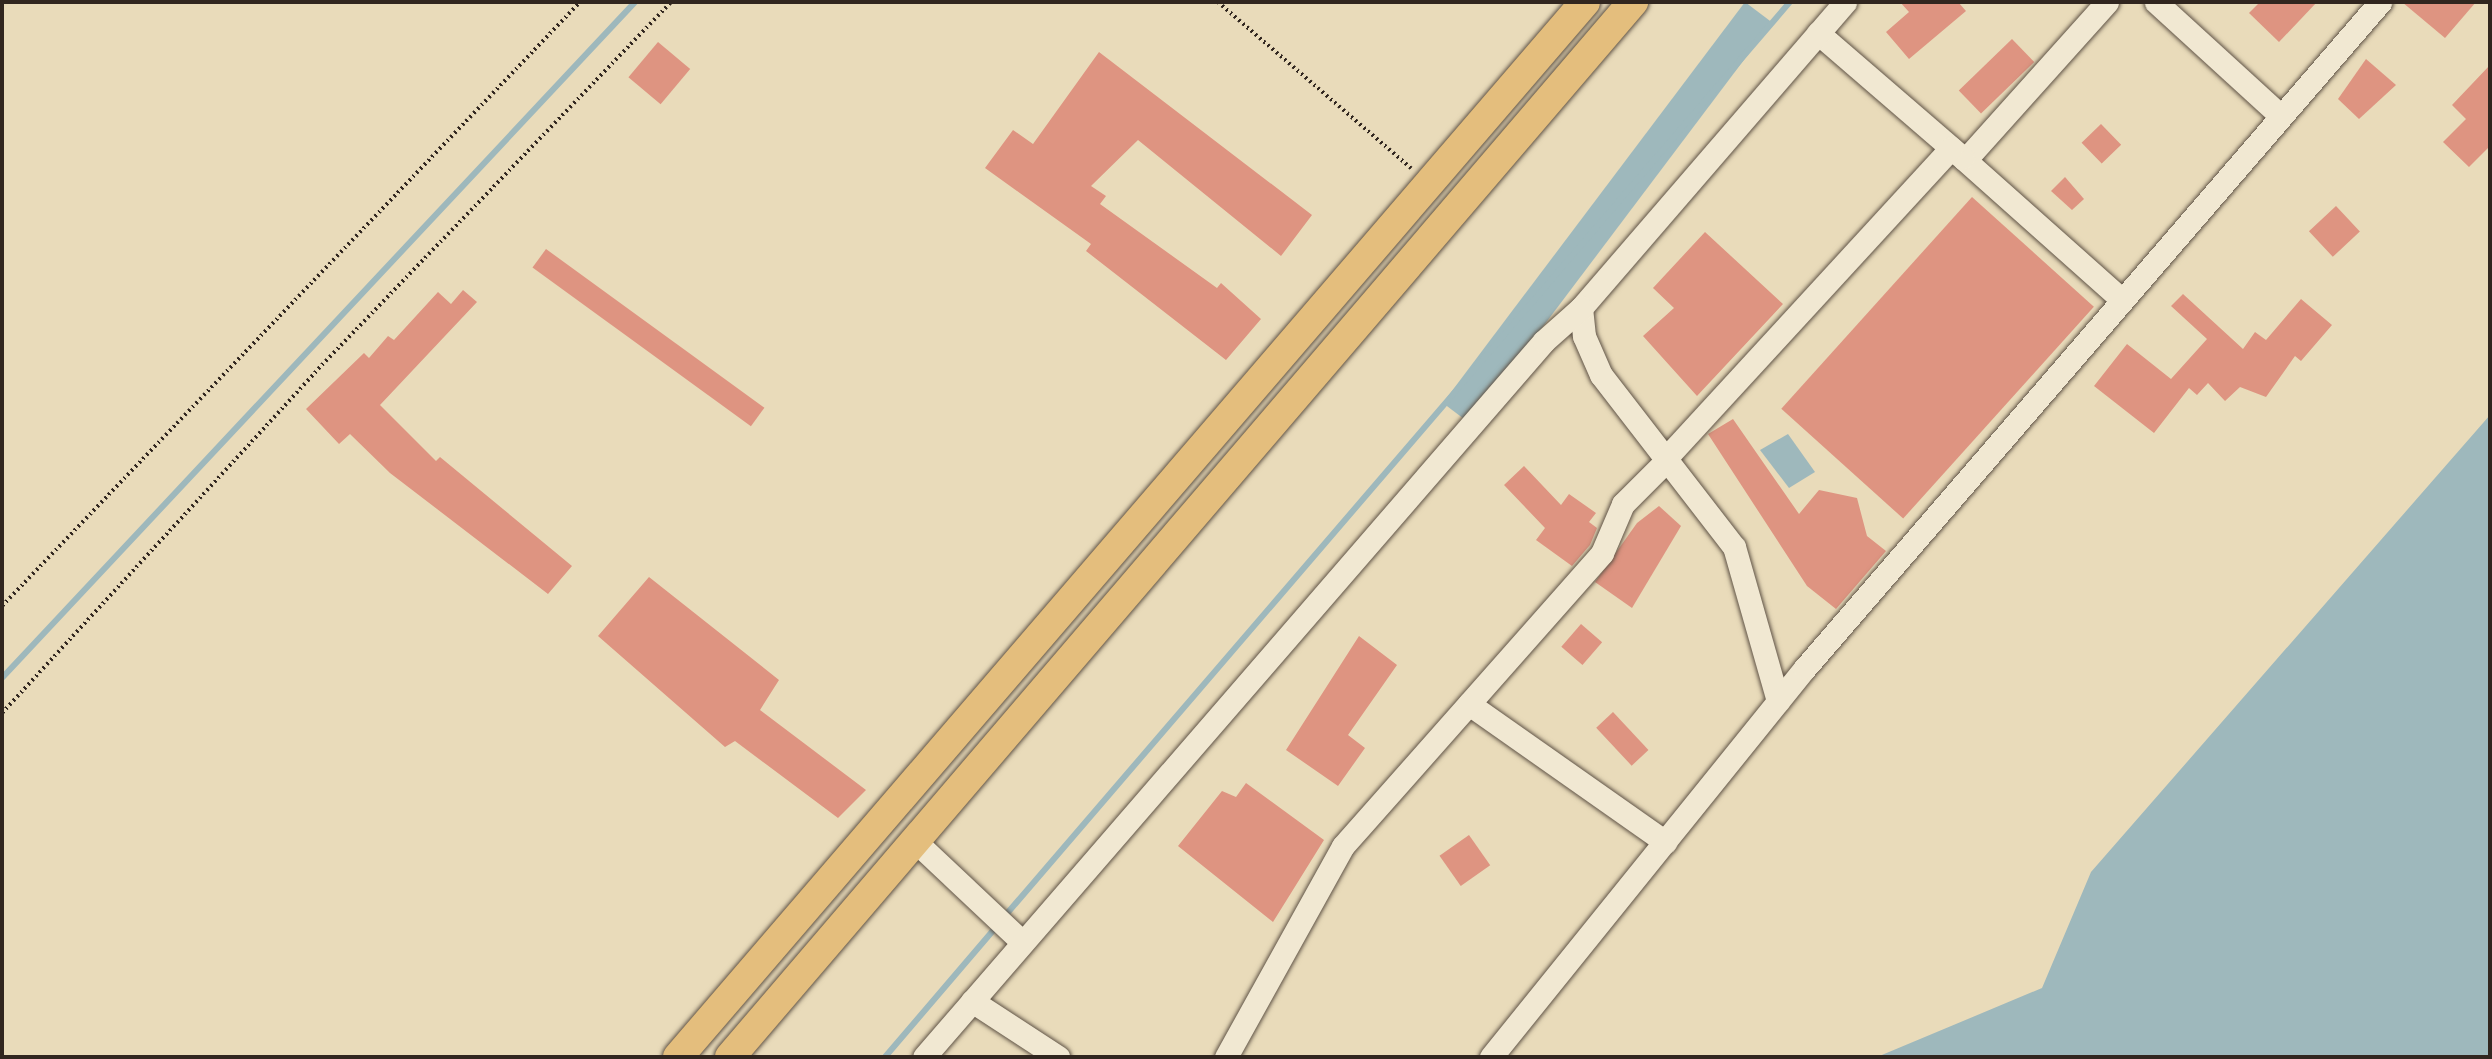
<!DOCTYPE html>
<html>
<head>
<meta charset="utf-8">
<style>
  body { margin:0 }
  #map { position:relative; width:2492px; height:1059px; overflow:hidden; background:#e9dbba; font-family:"IM FELL Double Pica",serif }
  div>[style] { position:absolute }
  .water>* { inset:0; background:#9eb8bc; transform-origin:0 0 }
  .stream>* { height:6px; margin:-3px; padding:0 3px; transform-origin:3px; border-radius:3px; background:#9eb8bc }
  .building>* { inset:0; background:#de9481; transform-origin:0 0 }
  .path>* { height:3.5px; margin-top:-1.75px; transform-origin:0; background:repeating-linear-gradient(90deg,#31261f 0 2px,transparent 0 5.5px) }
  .roads { filter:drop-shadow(0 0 2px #5f5346) drop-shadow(0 0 2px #5f5346) }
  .minor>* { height:23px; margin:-11.5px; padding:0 11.5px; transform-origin:11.5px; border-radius:11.5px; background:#f1e8d2 }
  .major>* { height:30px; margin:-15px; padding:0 15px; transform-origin:15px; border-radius:15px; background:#e4be7d }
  span { translate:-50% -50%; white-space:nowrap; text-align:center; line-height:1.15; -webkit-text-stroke:5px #f1e8d2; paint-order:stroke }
  .frame { position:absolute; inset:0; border:4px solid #31261f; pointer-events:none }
</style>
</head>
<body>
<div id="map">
  <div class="water">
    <i style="left:1745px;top:2px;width:34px;height:502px;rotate:37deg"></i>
    <i style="clip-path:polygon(2490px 415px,2490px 1057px,1877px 1057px,2042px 988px,2091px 872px)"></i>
    <i style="clip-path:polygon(1788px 434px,1815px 472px,1789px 488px,1760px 450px)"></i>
  </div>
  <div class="stream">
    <i style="left:2px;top:678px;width:926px;rotate:-46.88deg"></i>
    <i style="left:1004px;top:917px;width:1206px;rotate:-49.34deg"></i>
    <i style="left:885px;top:1057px;width:172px;rotate:-49.5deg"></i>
  </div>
  <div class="building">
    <i style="clip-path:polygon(1900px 2px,1958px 2px,1966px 11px,1909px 59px,1886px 32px,1909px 12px)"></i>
    <i style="clip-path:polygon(2260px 2px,2317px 2px,2279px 42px,2249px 13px)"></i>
    <i style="clip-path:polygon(2402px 2px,2476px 2px,2445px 38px)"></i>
    <i style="left:2012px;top:39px;width:32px;height:74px;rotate:46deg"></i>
    <i style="left:658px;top:42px;width:42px;height:46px;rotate:40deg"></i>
    <i style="clip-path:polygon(1099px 52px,1312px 215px,1281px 256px,1138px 140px,1091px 186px,1106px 196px,1100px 204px,1217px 288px,1221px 283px,1261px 319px,1226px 360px,1086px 251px,1091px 244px,985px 168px,1013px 130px,1033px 144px)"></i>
    <i style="clip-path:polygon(2366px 59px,2396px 85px,2359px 119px,2338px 99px)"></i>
    <i style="clip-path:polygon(2490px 65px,2490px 146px,2469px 167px,2443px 142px,2466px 119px,2452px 105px)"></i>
    <i style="left:2101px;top:124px;width:29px;height:27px;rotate:46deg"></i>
    <i style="clip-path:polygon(2065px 177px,2084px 199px,2072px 210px,2051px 191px)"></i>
    <i style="left:1972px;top:197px;width:164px;height:285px;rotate:42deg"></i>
    <i style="left:2336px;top:206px;width:35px;height:37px;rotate:47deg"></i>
    <i style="clip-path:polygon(1705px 232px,1783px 304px,1697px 396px,1643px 336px,1674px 308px,1653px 288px)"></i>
    <i style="left:546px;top:249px;width:270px;height:23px;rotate:36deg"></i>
    <i style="clip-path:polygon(463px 290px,477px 302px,380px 405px,436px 461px,440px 457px,572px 566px,548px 594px,390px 473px,350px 434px,339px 444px,306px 409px,364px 353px,369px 358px,388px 336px,394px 340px,438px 292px,451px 304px)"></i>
    <i style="clip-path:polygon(2183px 294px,2243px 349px,2255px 332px,2266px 340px,2301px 299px,2332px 325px,2301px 361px,2295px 356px,2266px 397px,2240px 387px,2225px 401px,2208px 383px,2197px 395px,2189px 388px,2154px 433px,2094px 386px,2127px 344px,2171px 379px,2207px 339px,2171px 306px)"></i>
    <i style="clip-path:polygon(1733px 419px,1799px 514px,1819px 490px,1857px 498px,1867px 536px,1886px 551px,1836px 609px,1807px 586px,1708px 434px)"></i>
    <i style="clip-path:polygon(1524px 466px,1561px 505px,1569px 494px,1596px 513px,1589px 522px,1597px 528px,1590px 545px,1572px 566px,1536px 540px,1545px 528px,1504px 485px)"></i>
    <i style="clip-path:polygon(1659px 506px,1681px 526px,1632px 608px,1595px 582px,1637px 523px)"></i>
    <i style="clip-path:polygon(649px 577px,779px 680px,760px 710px,866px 790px,838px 818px,735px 741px,725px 747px,598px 636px)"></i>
    <i style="left:1581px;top:624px;width:28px;height:30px;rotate:41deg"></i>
    <i style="clip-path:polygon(1359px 636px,1397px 665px,1348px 735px,1365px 748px,1338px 786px,1286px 750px)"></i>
    <i style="left:1613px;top:712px;width:52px;height:23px;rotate:47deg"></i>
    <i style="clip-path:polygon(1246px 783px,1324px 840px,1273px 922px,1178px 846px,1222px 791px,1236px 797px)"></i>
    <i style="left:1469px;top:835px;width:37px;height:36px;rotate:55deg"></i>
  </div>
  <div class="path">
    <i style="left:1218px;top:2px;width:255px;rotate:40.7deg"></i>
    <i style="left:2px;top:606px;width:836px;rotate:-46.26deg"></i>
    <i style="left:2px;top:713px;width:467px;rotate:-47.4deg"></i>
    <i style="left:318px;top:369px;width:509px;rotate:-46.11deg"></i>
  </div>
  <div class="roads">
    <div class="minor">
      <i style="left:2107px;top:2px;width:212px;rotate:131.9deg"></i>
      <i style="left:1965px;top:160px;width:209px;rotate:41.7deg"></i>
      <i style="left:2156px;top:2px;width:169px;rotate:42.4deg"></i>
      <i style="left:1818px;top:33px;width:191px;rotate:40.8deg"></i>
      <i style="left:1666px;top:458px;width:421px;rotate:-47.4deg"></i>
      <i style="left:1778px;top:701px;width:160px;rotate:-105.9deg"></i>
      <i style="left:1734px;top:547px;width:217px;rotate:-127.7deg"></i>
      <i style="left:1601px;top:375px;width:43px;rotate:-113.6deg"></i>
      <i style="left:1584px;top:336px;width:28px;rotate:-96deg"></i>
      <i style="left:1581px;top:308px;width:404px;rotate:-49.2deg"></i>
      <i style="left:1469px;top:704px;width:240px;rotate:35.1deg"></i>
      <i style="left:916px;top:842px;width:143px;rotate:43.3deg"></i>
      <i style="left:972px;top:1001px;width:103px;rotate:33.1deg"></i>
      <i style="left:924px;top:1057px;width:947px;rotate:-49.11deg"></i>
      <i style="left:1544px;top:341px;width:50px;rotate:-41.7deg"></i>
      <i style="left:1226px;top:1057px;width:241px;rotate:-61deg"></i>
      <i style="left:1343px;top:846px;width:391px;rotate:-48.5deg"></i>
      <i style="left:1602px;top:553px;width:53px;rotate:-66.8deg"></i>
      <i style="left:1623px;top:504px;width:62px;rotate:-45deg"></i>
      <i style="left:1491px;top:1057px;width:500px;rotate:-51.1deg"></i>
      <i style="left:1805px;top:668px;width:880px;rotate:-49.19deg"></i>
    </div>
    <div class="major">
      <i style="left:678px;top:1057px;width:1391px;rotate:-49.31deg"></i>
      <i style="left:730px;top:1057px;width:1389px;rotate:-49.44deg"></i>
    </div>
  </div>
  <div class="frame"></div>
</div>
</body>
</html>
